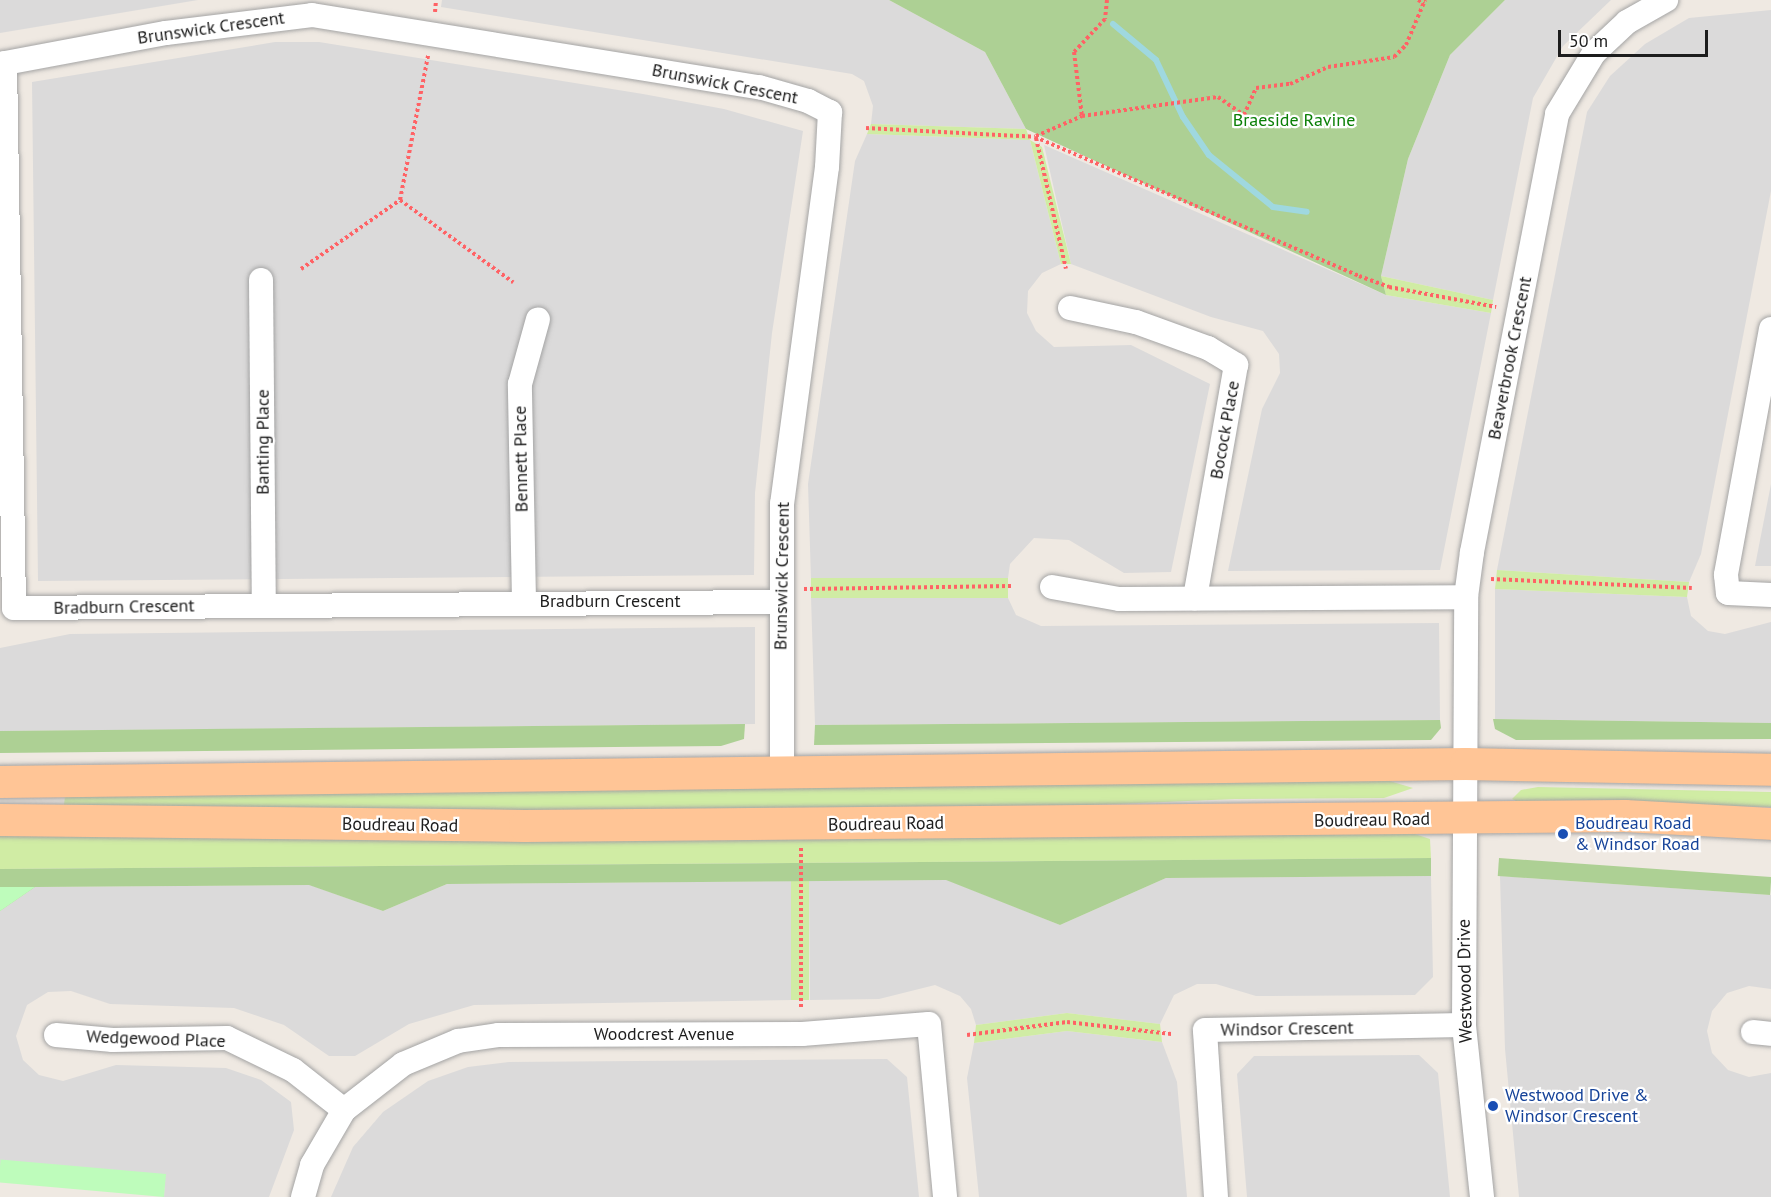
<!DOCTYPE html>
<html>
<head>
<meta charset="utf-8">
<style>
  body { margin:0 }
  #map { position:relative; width:1771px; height:1197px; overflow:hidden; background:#efe9e2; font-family:"PT Sans",sans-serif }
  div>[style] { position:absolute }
  .residential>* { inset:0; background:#dbdada }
  .grass>* { inset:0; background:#d0eca4; transform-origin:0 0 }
  .forest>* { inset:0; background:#add094; transform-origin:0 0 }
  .park>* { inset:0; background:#befcbb; transform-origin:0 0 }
  .stream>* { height:6px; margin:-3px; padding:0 3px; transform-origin:3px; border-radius:3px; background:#9fd8df }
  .path>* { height:4px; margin-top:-2px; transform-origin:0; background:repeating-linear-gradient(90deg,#ff6265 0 3px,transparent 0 6px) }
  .roads { filter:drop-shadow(0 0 2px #a4a4a4) drop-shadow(0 0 2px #a4a4a4) }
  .minor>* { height:24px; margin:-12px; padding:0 12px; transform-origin:12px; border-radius:12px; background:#fff }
  .major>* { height:32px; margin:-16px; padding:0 16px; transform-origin:16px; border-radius:16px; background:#ffc596 }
  .dots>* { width:16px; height:16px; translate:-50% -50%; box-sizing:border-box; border:3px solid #fff; border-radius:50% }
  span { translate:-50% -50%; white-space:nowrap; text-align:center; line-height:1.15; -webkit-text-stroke:4.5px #fff; paint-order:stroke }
  .street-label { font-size:18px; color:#1d1d1d }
  .park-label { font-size:18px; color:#0a7f06 }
  .transit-label { font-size:18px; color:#164399 }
  .left { translate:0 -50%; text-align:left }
  .scale { position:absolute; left:1558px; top:30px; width:150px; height:27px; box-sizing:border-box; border:3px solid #1d1d1d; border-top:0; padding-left:8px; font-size:18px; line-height:21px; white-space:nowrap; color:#1d1d1d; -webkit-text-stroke:4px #fff; paint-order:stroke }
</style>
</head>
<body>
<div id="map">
  <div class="residential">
    <i style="clip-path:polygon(0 0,198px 0,0 33px)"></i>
    <i style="clip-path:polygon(442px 0,889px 0,985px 52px,1026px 129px,871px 124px,873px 106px,864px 81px,852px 74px,441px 7px)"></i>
    <i style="clip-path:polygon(1505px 0,1611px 0,1563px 46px,1533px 98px,1493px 300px,1381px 276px,1408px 159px,1450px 55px)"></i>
    <i style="clip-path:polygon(1771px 10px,1771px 191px,1701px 554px,1689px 582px,1497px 570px,1587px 112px,1610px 76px,1645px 44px,1689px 18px)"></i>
    <i style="clip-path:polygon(275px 42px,319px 42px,643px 94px,724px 109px,803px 131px,772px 333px,755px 493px,754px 575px,38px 581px,32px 82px)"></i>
    <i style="clip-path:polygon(867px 134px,1030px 140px,1061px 264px,1042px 273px,1028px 291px,1027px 313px,1036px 331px,1054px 347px,1131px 345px,1210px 384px,1171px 572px,1124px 573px,1069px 540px,1034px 538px,1010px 564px,1008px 578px,811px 579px,808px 484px,855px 161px)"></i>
    <i style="clip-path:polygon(1044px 145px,1386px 295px,1491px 313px,1440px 570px,1228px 571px,1262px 409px,1280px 373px,1279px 354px,1263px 331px,1211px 317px,1071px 264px)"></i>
    <i style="clip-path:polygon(1771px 484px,1771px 566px,1755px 566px)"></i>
    <i style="clip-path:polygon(1495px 589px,1687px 597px,1691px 616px,1708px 631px,1725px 634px,1771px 622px,1771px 723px,1495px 719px)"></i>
    <i style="clip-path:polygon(811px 597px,1008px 598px,1016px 615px,1041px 626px,1439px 623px,1440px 720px,815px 725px)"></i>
    <i style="clip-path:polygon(755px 627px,755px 724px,0 731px,0 648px,70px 634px)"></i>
    <i style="clip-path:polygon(1431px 876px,1433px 977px,1415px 995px,1256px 996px,1216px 984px,1197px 984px,1174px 995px,1160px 1024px,1067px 1013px,976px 1025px,971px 1009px,960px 996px,935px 985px,879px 999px,810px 1000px,809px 881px,947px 880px,1060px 925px,1166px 878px)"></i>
    <i style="clip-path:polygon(1500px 876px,1771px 895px,1771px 989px,1749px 986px,1727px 993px,1712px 1011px,1707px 1031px,1712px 1053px,1728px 1070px,1749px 1077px,1771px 1073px,1771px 1197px,1519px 1197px,1505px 1049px)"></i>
    <i style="clip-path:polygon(791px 881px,792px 1000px,474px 1005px,409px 1024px,355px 1056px,329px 1056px,284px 1025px,234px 1008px,110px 1004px,71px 991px,48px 992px,27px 1005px,16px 1036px,23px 1060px,39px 1075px,63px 1081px,116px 1065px,226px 1068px,261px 1080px,291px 1102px,294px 1130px,269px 1197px,164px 1197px,165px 1174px,0 1175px,0 911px,35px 887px,310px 885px,383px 911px,447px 884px)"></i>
    <i style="clip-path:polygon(1067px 1031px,1162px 1042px,1177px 1082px,1187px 1197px,979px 1197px,967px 1078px,974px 1043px)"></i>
    <i style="clip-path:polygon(1419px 1055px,1438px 1073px,1450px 1197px,1247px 1197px,1237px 1074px,1254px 1056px)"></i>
    <i style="clip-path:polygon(887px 1059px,907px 1077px,919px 1197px,331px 1197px,353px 1147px,383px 1112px,428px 1081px,468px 1067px,509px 1062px)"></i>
  </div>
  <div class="grass">
    <i style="clip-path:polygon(871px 124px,1026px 129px,1030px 140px,1042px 147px,1071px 264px,1061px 264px,1030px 140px,867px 134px)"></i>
    <i style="clip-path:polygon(1381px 276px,1493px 300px,1491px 313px,1386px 295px)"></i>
    <i style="clip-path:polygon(1497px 570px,1689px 582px,1687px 597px,1495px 589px)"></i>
    <i style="left:1008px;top:578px;width:20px;height:197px;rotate:90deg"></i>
    <i style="clip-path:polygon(1383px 779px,1413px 788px,1384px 798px,1235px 799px,978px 810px,282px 812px,64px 805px,65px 796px)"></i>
    <i style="clip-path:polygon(1538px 787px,1771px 792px,1771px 807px,1518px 802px,1512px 799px,1521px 790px)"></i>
    <i style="clip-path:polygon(0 828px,1412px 833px,1430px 839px,1431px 858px,0 869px)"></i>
    <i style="left:791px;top:881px;width:18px;height:119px"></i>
    <i style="clip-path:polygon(1067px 1013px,1160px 1024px,1162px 1042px,1067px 1031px,974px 1043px,976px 1025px)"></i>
  </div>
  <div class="forest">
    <i style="clip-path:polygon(889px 0,1505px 0,1450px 55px,1408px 159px,1381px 276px,1386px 295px,1026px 129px,985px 52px)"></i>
    <i style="clip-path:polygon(1493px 719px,1771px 723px,1771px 739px,1516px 740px,1495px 729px)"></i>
    <i style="clip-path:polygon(1440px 720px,1441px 728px,1431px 740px,814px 745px,815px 725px)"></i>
    <i style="clip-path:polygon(745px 724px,744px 739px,721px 746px,0 753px,0 731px)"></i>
    <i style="clip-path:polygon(1431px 858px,1431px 876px,1166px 878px,1060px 925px,946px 880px,447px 884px,383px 911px,309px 885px,35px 887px,0 911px,0 869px)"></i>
    <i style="left:1499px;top:858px;width:273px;height:18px;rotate:4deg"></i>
  </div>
  <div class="park">
    <i style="clip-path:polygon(0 887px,35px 887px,0 911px)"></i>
    <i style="left:166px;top:1174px;width:23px;height:166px;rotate:95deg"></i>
  </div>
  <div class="stream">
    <i style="left:1113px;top:24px;width:56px;rotate:39.9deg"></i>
    <i style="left:1156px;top:60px;width:63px;rotate:64.7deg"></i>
    <i style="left:1183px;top:117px;width:46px;rotate:55.6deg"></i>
    <i style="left:1209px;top:155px;width:82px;rotate:39.1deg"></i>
    <i style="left:1273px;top:207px;width:34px;rotate:8deg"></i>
  </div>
  <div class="path">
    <i style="left:1107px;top:0;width:19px;rotate:96deg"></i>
    <i style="left:1105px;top:19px;width:45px;rotate:133.2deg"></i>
    <i style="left:1074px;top:52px;width:64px;rotate:82.9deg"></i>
    <i style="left:1082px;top:116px;width:137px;rotate:-8deg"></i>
    <i style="left:1218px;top:97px;width:32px;rotate:35deg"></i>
    <i style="left:1244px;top:115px;width:30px;rotate:-66deg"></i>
    <i style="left:1256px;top:88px;width:34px;rotate:-7deg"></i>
    <i style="left:1290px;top:84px;width:42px;rotate:-24.1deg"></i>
    <i style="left:1328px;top:67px;width:67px;rotate:-8.6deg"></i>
    <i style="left:1394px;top:57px;width:17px;rotate:-45deg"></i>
    <i style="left:1406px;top:45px;width:49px;rotate:-67.1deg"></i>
    <i style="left:1418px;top:0;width:7px;rotate:27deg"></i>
    <i style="left:435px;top:12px;width:12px;rotate:-85deg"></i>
    <i style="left:866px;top:128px;width:169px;rotate:3deg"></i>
    <i style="left:1035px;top:137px;width:353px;rotate:23.2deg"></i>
    <i style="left:1359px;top:276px;width:32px;rotate:20deg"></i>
    <i style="left:1389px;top:287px;width:109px;rotate:10.6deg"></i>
    <i style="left:1036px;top:136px;width:50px;rotate:-23.5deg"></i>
    <i style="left:1036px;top:138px;width:134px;rotate:77.1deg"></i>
    <i style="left:400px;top:200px;width:140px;rotate:36deg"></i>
    <i style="left:301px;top:269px;width:121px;rotate:-34.9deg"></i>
    <i style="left:400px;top:200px;width:147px;rotate:-79deg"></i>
    <i style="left:1491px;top:579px;width:201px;rotate:2.6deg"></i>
    <i style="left:804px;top:589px;width:207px;rotate:-0.8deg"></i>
    <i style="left:801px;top:848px;width:162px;rotate:90deg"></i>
    <i style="left:967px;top:1035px;width:101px;rotate:-7.4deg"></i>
    <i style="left:1067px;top:1022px;width:105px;rotate:6.6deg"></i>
  </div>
  <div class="roads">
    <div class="minor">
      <i style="left:5px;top:63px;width:545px;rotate:89.05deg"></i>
      <i style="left:14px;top:608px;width:766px;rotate:-0.45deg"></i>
      <i style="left:0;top:64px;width:169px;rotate:-10.6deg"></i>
      <i style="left:166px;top:33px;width:147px;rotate:-7deg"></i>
      <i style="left:312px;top:15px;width:453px;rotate:9.2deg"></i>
      <i style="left:759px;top:87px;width:51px;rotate:15.9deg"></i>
      <i style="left:808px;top:101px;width:25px;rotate:27deg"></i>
      <i style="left:830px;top:112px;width:55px;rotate:93.1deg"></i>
      <i style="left:827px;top:167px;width:340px;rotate:97.6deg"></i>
      <i style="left:782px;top:504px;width:268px;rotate:90deg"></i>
      <i style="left:261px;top:280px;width:323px;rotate:89.5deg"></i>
      <i style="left:1070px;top:308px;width:67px;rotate:12deg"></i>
      <i style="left:1136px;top:322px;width:77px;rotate:19.9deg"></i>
      <i style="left:1208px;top:348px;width:33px;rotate:31deg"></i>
      <i style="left:1236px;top:365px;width:237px;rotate:100deg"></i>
      <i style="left:1771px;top:329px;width:250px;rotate:100.4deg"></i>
      <i style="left:1726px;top:575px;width:18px;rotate:84deg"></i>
      <i style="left:1728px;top:593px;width:43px;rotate:2.7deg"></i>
      <i style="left:1052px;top:587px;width:68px;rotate:10.2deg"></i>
      <i style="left:1119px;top:599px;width:347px;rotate:-0.3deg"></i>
      <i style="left:524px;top:601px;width:217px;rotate:-91.1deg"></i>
      <i style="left:520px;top:384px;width:67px;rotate:-74.5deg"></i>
      <i style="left:1753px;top:1032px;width:18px;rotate:6deg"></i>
      <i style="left:56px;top:1035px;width:57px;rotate:5deg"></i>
      <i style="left:113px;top:1040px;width:114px;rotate:-1deg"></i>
      <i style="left:227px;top:1038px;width:73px;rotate:25.9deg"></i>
      <i style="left:293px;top:1070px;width:65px;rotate:38.1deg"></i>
      <i style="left:303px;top:1197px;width:33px;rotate:-74deg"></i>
      <i style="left:312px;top:1165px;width:64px;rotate:-59.8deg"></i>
      <i style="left:344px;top:1110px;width:75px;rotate:-37.9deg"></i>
      <i style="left:403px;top:1064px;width:60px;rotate:-22.7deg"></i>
      <i style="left:458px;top:1041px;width:40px;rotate:-8.5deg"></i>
      <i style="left:498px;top:1035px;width:304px;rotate:-0.2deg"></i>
      <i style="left:802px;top:1034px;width:127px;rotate:-4.5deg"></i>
      <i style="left:929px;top:1024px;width:174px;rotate:84.7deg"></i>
      <i style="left:1216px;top:1197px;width:167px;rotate:-93.8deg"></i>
      <i style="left:1205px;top:1030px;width:259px;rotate:-1.1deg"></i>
      <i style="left:1482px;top:1197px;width:173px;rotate:-96deg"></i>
      <i style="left:1464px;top:1025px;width:428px;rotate:-89.7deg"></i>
      <i style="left:1466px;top:597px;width:45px;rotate:-82.4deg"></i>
      <i style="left:1472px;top:552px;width:446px;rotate:-79deg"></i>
      <i style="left:1557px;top:114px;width:71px;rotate:-58.8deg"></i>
      <i style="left:1594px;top:53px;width:45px;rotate:-43.2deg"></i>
      <i style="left:1627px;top:22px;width:45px;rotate:-29.4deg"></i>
    </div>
    <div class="major">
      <i style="left:0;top:782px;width:1466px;rotate:-0.7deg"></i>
      <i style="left:1466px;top:764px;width:305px;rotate:1.1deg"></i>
      <i style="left:0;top:820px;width:525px;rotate:0.65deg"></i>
      <i style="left:525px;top:826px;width:1100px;rotate:-0.52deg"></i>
      <i style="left:1625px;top:816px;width:146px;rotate:3.1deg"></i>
    </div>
  </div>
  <div class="dots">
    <i style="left:1563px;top:834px;background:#1a4fb4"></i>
    <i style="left:1493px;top:1106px;background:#1a4fb4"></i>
  </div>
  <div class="street-label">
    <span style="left:211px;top:28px;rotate:-8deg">Brunswick Crescent</span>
    <span style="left:725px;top:84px;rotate:11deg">Brunswick Crescent</span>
    <span style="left:1510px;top:358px;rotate:-79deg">Beaverbrook Crescent</span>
    <span style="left:1225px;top:430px;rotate:-80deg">Bocock Place</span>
    <span style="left:263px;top:442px;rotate:-90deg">Banting Place</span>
    <span style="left:521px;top:459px;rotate:-91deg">Bennett Place</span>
    <span style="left:782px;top:576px;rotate:-89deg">Brunswick Crescent</span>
    <span style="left:610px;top:601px">Bradburn Crescent</span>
    <span style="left:124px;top:607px;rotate:-1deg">Bradburn Crescent</span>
    <span style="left:1372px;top:820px;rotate:-1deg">Boudreau Road</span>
    <span style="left:886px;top:824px;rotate:-1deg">Boudreau Road</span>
    <span style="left:400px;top:825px;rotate:1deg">Boudreau Road</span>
    <span style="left:1465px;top:981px;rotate:-91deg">Westwood Drive</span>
    <span style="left:1287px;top:1029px;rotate:-1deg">Windsor Crescent</span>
    <span style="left:664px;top:1034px">Woodcrest Avenue</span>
    <span style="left:156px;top:1039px;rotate:2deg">Wedgewood Place</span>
  </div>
  <div class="park-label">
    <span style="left:1294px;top:120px">Braeside Ravine</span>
  </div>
  <div class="transit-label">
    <span class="left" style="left:1575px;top:834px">Boudreau Road<br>&amp; Windsor Road</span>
    <span class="left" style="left:1505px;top:1106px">Westwood Drive &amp;<br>Windsor Crescent</span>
  </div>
  <div class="scale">50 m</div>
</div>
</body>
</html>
